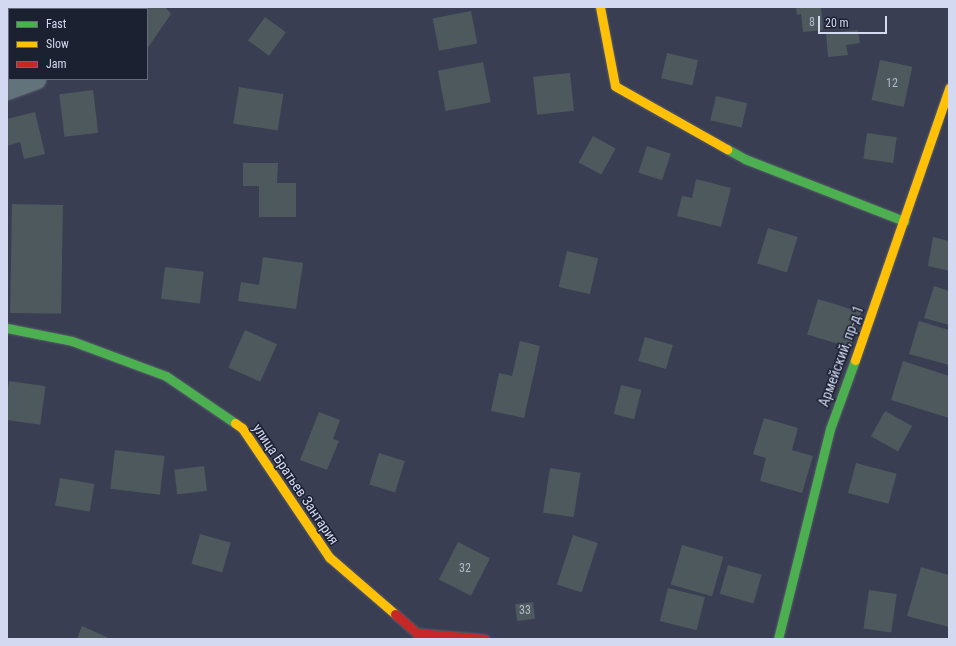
<!DOCTYPE html>
<html>
<head>
<meta charset="utf-8">
<style>
  body { margin:0 }
  #map { position:relative; width:956px; height:646px; overflow:hidden; background:#3a3e52; font-family:"Roboto Condensed",sans-serif }
  div>[style] { position:absolute }
  .building>* { inset:0; background:#4d595c; transform-origin:0 0 }
  .roads { filter:drop-shadow(0 0 1px #575c6d) drop-shadow(0 0 1px #575c6d) }
  .street>* { height:22px; margin:-11px; padding:0 11px; transform-origin:11px; border-radius:11px; background:#62737c }
  .fast>* { height:9px; margin:-4.5px; padding:0 4.5px; transform-origin:4.5px; border-radius:4.5px; background:#4caf50 }
  .slow>* { height:9px; margin:-4.5px; padding:0 4.5px; transform-origin:4.5px; border-radius:4.5px; background:#ffc107 }
  .jam>* { height:9px; margin:-4.5px; padding:0 4.5px; transform-origin:4.5px; border-radius:4.5px; background:#c62828 }
  span { translate:-50% -50%; white-space:nowrap; text-align:center; line-height:1.15; -webkit-text-stroke:3px #1c2132; paint-order:stroke }
  .number-label { font-size:12px; color:#b1b9cb }
  .number-label span { -webkit-text-stroke-width:0 }
  .street-label { font-size:14px; color:#d2d9f0 }
  .frame { position:absolute; inset:0; border:8px solid #d2d9f0; pointer-events:none }
  .legend { position:absolute; left:8px; top:8px; width:140px; height:72px; box-sizing:border-box; background:#1c2132; border:1px solid #656b7e; margin:0; padding:5px 7px; list-style:none; font-size:12px; color:#d2d9f0 }
  .legend li { display:flex; align-items:center; gap:8px; height:20px }
  .legend b { width:20px; border:1px solid #656b7e }
  .scale { position:absolute; left:818px; top:16px; width:69px; height:18px; box-sizing:border-box; border:2px solid #d2d9f0; border-top:0; padding-left:5px; font-size:12px; line-height:14px; white-space:nowrap; color:#d2d9f0; -webkit-text-stroke:3px #1c2132; paint-order:stroke }
</style>
</head>
<body>
<div id="map">
  <div class="building">
    <i style="left:109px;top:7px;width:27px;height:3px"></i>
    <i style="clip-path:polygon(146px 7px,165px 7px,171px 14px,147px 49px,147px 9px,143px 9px)"></i>
    <i style="clip-path:polygon(796px 7px,821px 7px,823px 30px,803px 32px,801px 14px,797px 15px)"></i>
    <i style="left:471px;top:11px;width:33px;height:39px;rotate:79deg"></i>
    <i style="left:265px;top:17px;width:26px;height:29px;rotate:36deg"></i>
    <i style="clip-path:polygon(858px 30px,860px 43px,846px 45px,848px 55px,828px 57px,826px 33px)"></i>
    <i style="left:667px;top:53px;width:32px;height:26px;rotate:13deg"></i>
    <i style="left:880px;top:60px;width:33px;height:41px;rotate:12deg"></i>
    <i style="left:483px;top:62px;width:41px;height:46px;rotate:79deg"></i>
    <i style="left:570px;top:73px;width:38px;height:37px;rotate:84deg"></i>
    <i style="left:239px;top:87px;width:45px;height:37px;rotate:9deg"></i>
    <i style="left:93px;top:90px;width:43px;height:34px;rotate:83deg"></i>
    <i style="left:716px;top:96px;width:32px;height:25px;rotate:13deg"></i>
    <i style="clip-path:polygon(35px 112px,45px 154px,24px 159px,20px 142px,7px 146px,7px 119px)"></i>
    <i style="left:867px;top:133px;width:30px;height:26px;rotate:8deg"></i>
    <i style="left:593px;top:136px;width:26px;height:30px;rotate:29deg"></i>
    <i style="left:647px;top:146px;width:25px;height:28px;rotate:18deg"></i>
    <i style="clip-path:polygon(243px 163px,278px 163px,277px 183px,296px 183px,296px 217px,259px 217px,259px 186px,243px 186px)"></i>
    <i style="clip-path:polygon(696px 179px,731px 188px,721px 227px,677px 216px,682px 196px,692px 198px)"></i>
    <i style="left:12px;top:204px;width:51px;height:109px;rotate:1deg"></i>
    <i style="left:768px;top:228px;width:31px;height:37px;rotate:17deg"></i>
    <i style="clip-path:polygon(933px 237px,949px 241px,949px 271px,928px 266px)"></i>
    <i style="left:567px;top:251px;width:32px;height:37px;rotate:13deg"></i>
    <i style="clip-path:polygon(263px 257px,303px 263px,296px 309px,238px 301px,241px 282px,259px 285px)"></i>
    <i style="left:165px;top:267px;width:39px;height:32px;rotate:7deg"></i>
    <i style="clip-path:polygon(934px 286px,949px 291px,949px 325px,924px 318px)"></i>
    <i style="left:818px;top:299px;width:45px;height:37px;rotate:17deg"></i>
    <i style="clip-path:polygon(919px 321px,949px 330px,949px 365px,909px 354px)"></i>
    <i style="left:245px;top:330px;width:35px;height:41px;rotate:24deg"></i>
    <i style="left:645px;top:337px;width:29px;height:25px;rotate:16deg"></i>
    <i style="clip-path:polygon(520px 341px,540px 346px,524px 418px,491px 411px,499px 373px,512px 376px)"></i>
    <i style="clip-path:polygon(903px 361px,949px 376px,949px 418px,891px 400px)"></i>
    <i style="left:9px;top:381px;width:37px;height:39px;rotate:8deg"></i>
    <i style="left:621px;top:385px;width:21px;height:30px;rotate:14deg"></i>
    <i style="left:885px;top:411px;width:31px;height:29px;rotate:29deg"></i>
    <i style="clip-path:polygon(319px 412px,340px 420px,333px 439px,339px 441px,327px 470px,300px 460px)"></i>
    <i style="clip-path:polygon(764px 418px,798px 428px,792px 450px,813px 456px,802px 493px,760px 481px,766px 458px,753px 454px)"></i>
    <i style="left:115px;top:450px;width:50px;height:39px;rotate:7deg"></i>
    <i style="left:379px;top:453px;width:27px;height:33px;rotate:17deg"></i>
    <i style="left:856px;top:463px;width:42px;height:31px;rotate:15deg"></i>
    <i style="left:204px;top:466px;width:25px;height:30px;rotate:83deg"></i>
    <i style="left:550px;top:468px;width:31px;height:45px;rotate:9deg"></i>
    <i style="left:60px;top:478px;width:35px;height:28px;rotate:10deg"></i>
    <i style="left:200px;top:534px;width:32px;height:31px;rotate:16deg"></i>
    <i style="left:573px;top:535px;width:26px;height:52px;rotate:18deg"></i>
    <i style="left:458px;top:542px;width:36px;height:42px;rotate:27deg"></i>
    <i style="left:682px;top:545px;width:43px;height:41px;rotate:16deg"></i>
    <i style="left:728px;top:565px;width:35px;height:30px;rotate:16deg"></i>
    <i style="clip-path:polygon(921px 567px,949px 575px,949px 627px,907px 616px)"></i>
    <i style="left:668px;top:588px;width:38px;height:34px;rotate:14deg"></i>
    <i style="left:869px;top:590px;width:28px;height:39px;rotate:8deg"></i>
    <i style="left:533px;top:602px;width:17px;height:18px;rotate:83deg"></i>
    <i style="clip-path:polygon(82px 626px,111px 639px,77px 639px)"></i>
  </div>
  <div class="roads">
    <div class="street">
      <i style="left:7px;top:89px;width:30px;rotate:-20deg"></i>
    </div>
    <div class="fast">
      <i style="left:727px;top:149px;width:21px;rotate:29deg"></i>
      <i style="left:745px;top:159px;width:171px;rotate:21.3deg"></i>
      <i style="left:7px;top:328px;width:66px;rotate:11.3deg"></i>
      <i style="left:72px;top:341px;width:100px;rotate:20.4deg"></i>
      <i style="left:166px;top:376px;width:83px;rotate:34.3deg"></i>
      <i style="left:778px;top:639px;width:216px;rotate:-76.1deg"></i>
      <i style="left:830px;top:429px;width:73px;rotate:-70.1deg"></i>
    </div>
    <div class="slow">
      <i style="left:600px;top:7px;width:80px;rotate:79.2deg"></i>
      <i style="left:615px;top:86px;width:129px;rotate:29.4deg"></i>
      <i style="left:855px;top:360px;width:288px;rotate:-70.9deg"></i>
      <i style="left:235px;top:423px;width:9px;rotate:36deg"></i>
      <i style="left:242px;top:428px;width:156px;rotate:56deg"></i>
      <i style="left:329px;top:557px;width:87px;rotate:40.8deg"></i>
    </div>
    <div class="jam">
      <i style="left:395px;top:614px;width:29px;rotate:41deg"></i>
      <i style="left:417px;top:633px;width:68px;rotate:5deg"></i>
    </div>
  </div>
  <div class="number-label">
    <span style="left:812px;top:23px">8</span>
    <span style="left:892px;top:84px">12</span>
    <span style="left:465px;top:569px">32</span>
    <span style="left:525px;top:611px">33</span>
  </div>
  <div class="street-label">
    <span style="left:841px;top:356px;rotate:-70deg">Армейский, пр-д 1</span>
    <span style="left:296px;top:484px;rotate:56deg">улица Братьев Зантария</span>
  </div>
  <div class="frame"></div>
  <ul class="legend">
  <li><b style="height:5px;background:#4caf50"></b>Fast</li>
  <li><b style="height:5px;background:#ffc107"></b>Slow</li>
  <li><b style="height:5px;background:#c62828"></b>Jam</li>
  </ul>
  <div class="scale">20 m</div>
</div>
</body>
</html>
